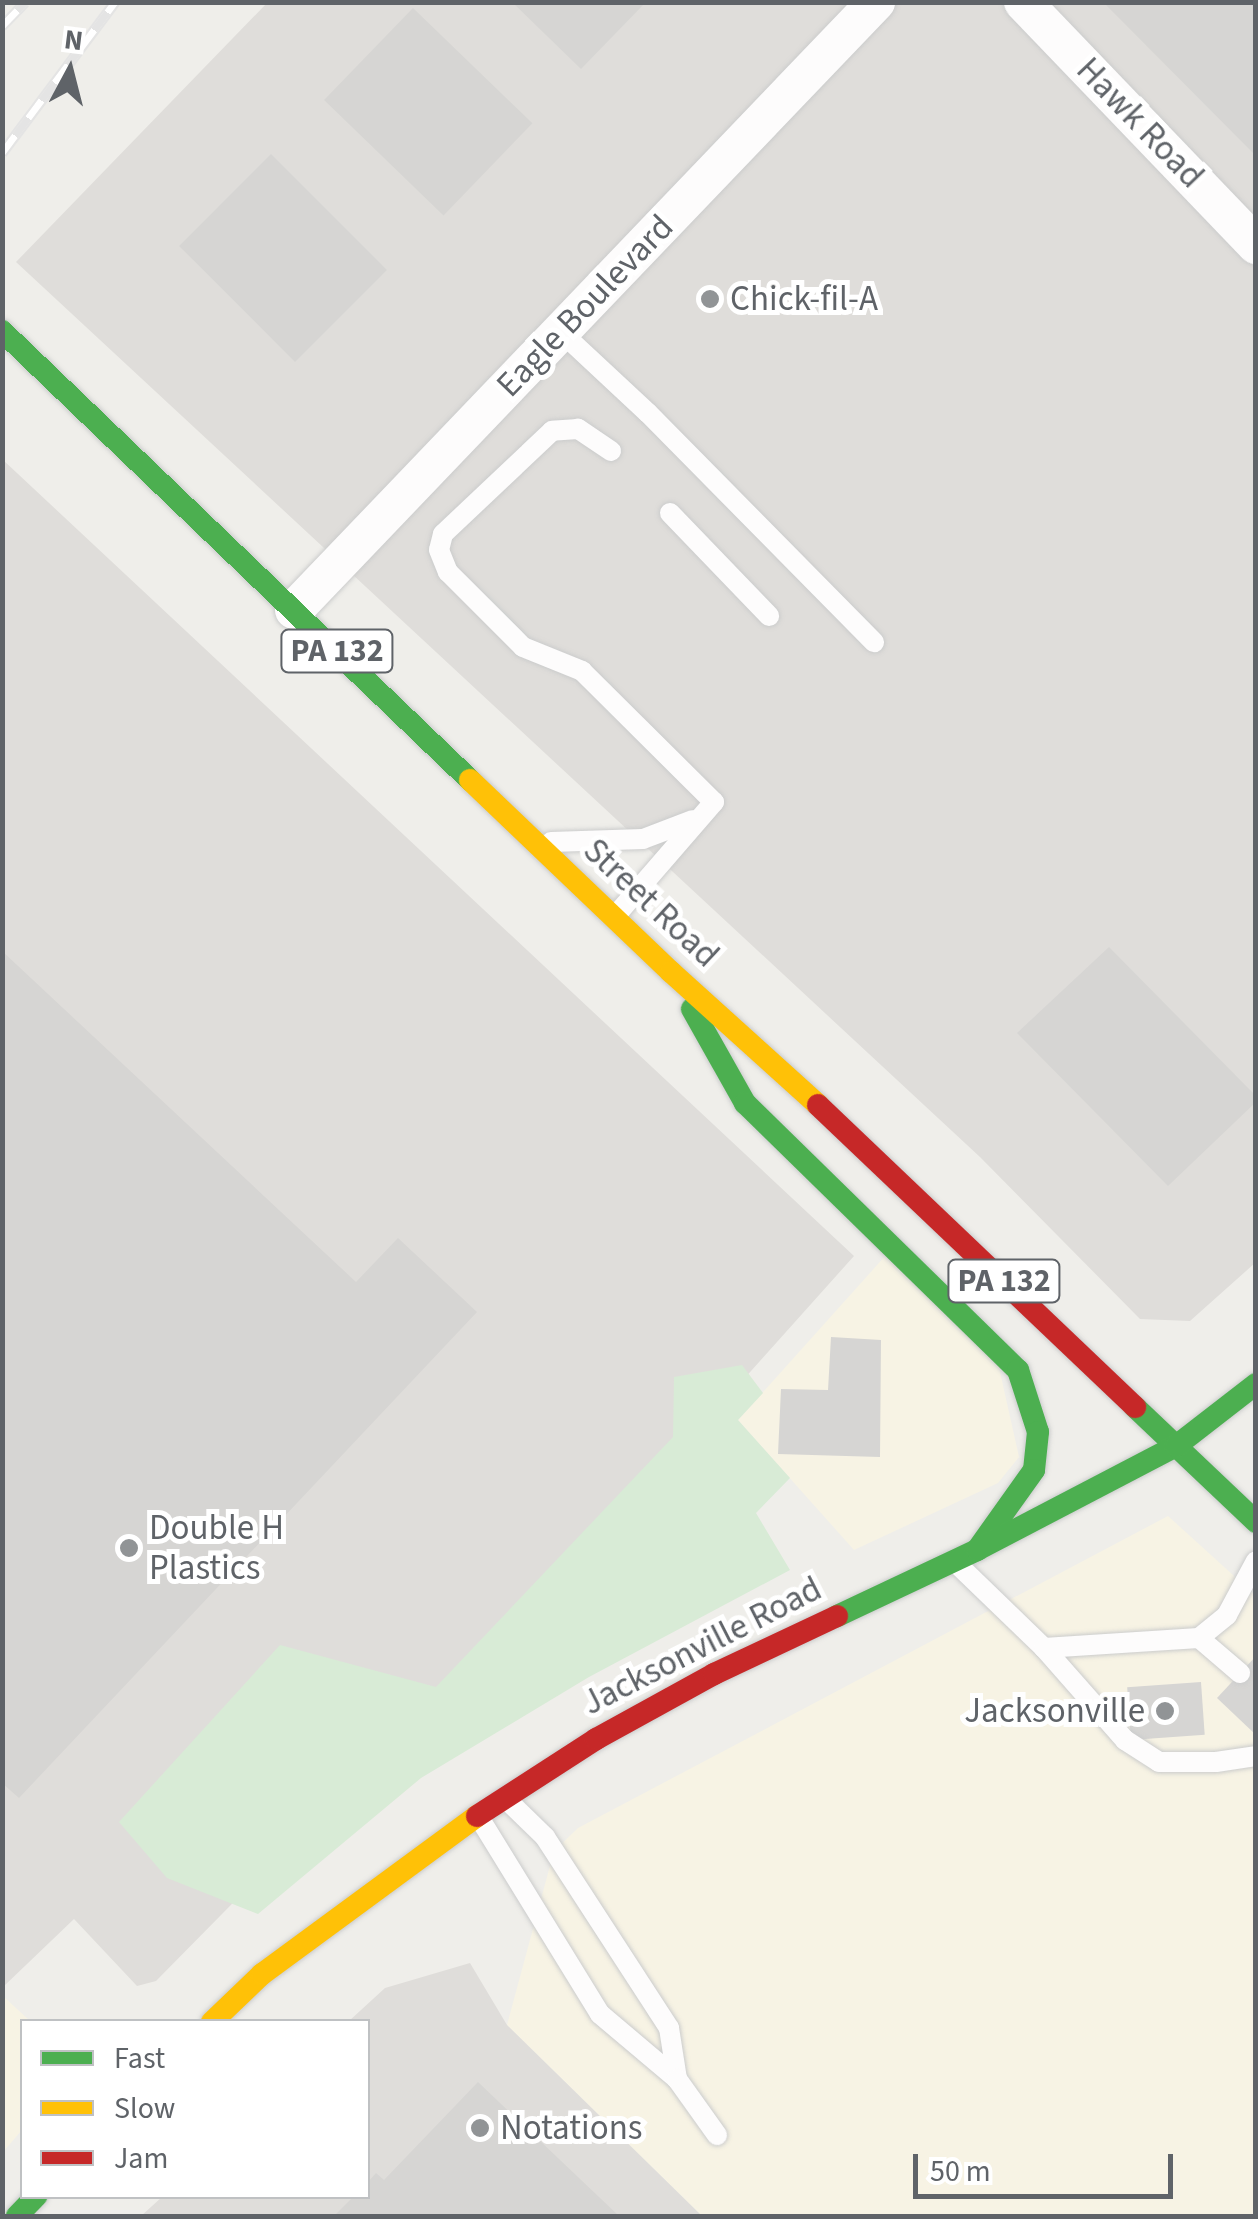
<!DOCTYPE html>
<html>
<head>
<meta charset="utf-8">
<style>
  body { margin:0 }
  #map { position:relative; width:1258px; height:2219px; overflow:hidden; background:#efeeea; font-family:"Source Sans 3",sans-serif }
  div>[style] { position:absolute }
  .commercial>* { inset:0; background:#f7f3e4 }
  .industrial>* { inset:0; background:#dfddda }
  .green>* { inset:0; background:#d8ebd6 }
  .building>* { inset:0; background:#d6d5d3; transform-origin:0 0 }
  .roads { filter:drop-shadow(0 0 2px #cbcccc) drop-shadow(0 0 2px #cbcccc) }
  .lane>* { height:20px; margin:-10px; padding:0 10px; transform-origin:10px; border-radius:10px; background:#fdfcfc }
  .street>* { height:38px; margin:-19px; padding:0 19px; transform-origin:19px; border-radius:19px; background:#fdfcfc }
  .fast>* { height:22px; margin:-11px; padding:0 11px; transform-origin:11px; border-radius:11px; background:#4caf50 }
  .slow>* { height:22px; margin:-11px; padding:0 11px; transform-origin:11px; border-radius:11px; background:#ffc107 }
  .jam>* { height:22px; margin:-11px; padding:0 11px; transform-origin:11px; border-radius:11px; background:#c62828 }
  .rail>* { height:11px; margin-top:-5.5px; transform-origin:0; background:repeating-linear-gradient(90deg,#fff 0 22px,#e4e4e4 0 44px); box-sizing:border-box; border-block:2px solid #e4e4e4 }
  .dots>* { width:28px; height:28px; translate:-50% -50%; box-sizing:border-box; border:5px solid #fff; border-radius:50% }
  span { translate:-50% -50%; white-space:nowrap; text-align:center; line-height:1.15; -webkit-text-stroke:10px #fff; paint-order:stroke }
  .shield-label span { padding:2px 8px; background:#fff; border:2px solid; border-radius:8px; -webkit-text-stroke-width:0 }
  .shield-label { font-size:32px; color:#5f6368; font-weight:700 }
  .street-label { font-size:35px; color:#5f6368 }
  .poi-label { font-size:35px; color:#5f6368 }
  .left { translate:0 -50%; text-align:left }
  .right { translate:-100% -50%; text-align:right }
  .frame { position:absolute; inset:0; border:5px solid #5f6368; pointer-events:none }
  .legend { position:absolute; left:20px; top:2019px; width:350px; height:180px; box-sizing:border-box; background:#fff; border:2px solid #bfc1c3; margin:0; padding:12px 18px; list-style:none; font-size:30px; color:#5f6368 }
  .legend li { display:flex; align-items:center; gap:20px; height:50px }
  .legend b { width:50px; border:2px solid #bfc1c3 }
  .north { position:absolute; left:20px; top:20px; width:100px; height:100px; -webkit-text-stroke:8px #fff; paint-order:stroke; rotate:7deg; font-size:28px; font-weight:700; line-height:40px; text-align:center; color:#5f6368 }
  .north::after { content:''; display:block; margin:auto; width:35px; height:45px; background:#5f6368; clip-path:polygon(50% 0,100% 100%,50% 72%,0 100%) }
  .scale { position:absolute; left:913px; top:2154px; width:260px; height:45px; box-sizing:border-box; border:5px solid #5f6368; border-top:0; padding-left:12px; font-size:30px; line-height:35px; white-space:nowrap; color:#5f6368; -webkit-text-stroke:8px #fff; paint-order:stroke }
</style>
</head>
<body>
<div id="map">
  <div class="commercial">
    <i style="clip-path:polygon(887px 1254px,998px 1363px,1019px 1457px,998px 1483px,854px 1550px,738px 1420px)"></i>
    <i style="clip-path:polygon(1168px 1516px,1255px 1595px,1255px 2216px,702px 2216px,507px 2025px,554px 1851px,578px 1828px)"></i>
    <i style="clip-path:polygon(3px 1996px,30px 2021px,22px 2022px,22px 2130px,3px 2152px)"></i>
  </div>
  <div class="industrial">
    <i style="clip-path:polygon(267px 3px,1255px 3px,1255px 1263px,1190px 1321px,1140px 1319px,980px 1157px,16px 262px)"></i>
    <i style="clip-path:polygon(2px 459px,854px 1256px,691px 1438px,156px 1981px,137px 1986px,74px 1919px,3px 1987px)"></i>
    <i style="clip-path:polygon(470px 1963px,507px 2025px,702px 2216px,141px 2216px,162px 2197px,368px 2196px,368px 2022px,349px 2021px,385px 1988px)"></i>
  </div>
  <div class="green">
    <i style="clip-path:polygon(742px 1365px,763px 1393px,738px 1420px,790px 1478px,756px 1513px,790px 1570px,589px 1677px,421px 1778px,258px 1914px,167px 1878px,119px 1822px,280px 1645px,436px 1687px,673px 1437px,674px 1377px)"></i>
  </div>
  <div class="building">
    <i style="clip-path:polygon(512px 2px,646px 2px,581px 69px)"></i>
    <i style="clip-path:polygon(1103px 2px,1256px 2px,1256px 156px)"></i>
    <i style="left:413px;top:8px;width:166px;height:128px;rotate:44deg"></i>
    <i style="left:271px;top:154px;width:164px;height:130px;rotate:45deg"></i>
    <i style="clip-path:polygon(1109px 947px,1256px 1096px,1256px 1102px,1168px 1186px,1017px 1033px)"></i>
    <i style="clip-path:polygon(2px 951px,356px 1282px,398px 1238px,477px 1312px,19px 1798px,2px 1783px)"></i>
    <i style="clip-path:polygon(831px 1337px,881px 1340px,880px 1457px,778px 1454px,781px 1389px,828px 1390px)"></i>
    <i style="clip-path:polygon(1256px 1656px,1256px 1735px,1217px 1698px)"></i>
    <i style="left:1201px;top:1682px;width:53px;height:74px;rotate:86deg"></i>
    <i style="clip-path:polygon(478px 2082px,619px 2216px,334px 2216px,354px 2196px,368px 2196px,368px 2182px,376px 2173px,384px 2180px)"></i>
  </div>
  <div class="roads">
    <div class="lane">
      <i style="left:561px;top:332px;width:119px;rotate:43deg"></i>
      <i style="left:648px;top:413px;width:322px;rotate:45.4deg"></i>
      <i style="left:611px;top:451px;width:40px;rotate:-146deg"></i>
      <i style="left:578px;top:429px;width:26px;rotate:176deg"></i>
      <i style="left:552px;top:431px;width:150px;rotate:136.6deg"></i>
      <i style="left:443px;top:534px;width:16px;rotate:104deg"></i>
      <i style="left:439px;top:550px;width:24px;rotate:68deg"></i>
      <i style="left:448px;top:572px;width:106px;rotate:45deg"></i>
      <i style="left:523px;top:647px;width:64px;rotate:22.1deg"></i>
      <i style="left:582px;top:671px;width:186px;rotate:44.8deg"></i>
      <i style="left:714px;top:802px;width:150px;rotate:130.9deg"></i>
      <i style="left:670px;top:513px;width:143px;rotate:46.1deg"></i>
      <i style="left:551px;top:842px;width:92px;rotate:-1.9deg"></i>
      <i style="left:643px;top:839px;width:53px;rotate:-20.8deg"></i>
      <i style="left:955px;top:1562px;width:124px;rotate:44deg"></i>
      <i style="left:1044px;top:1648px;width:155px;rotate:-3.7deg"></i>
      <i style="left:1199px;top:1638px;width:36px;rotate:-39deg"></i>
      <i style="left:1227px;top:1615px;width:61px;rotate:-61.8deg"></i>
      <i style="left:1199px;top:1638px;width:54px;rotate:40.5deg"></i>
      <i style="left:1044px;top:1648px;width:123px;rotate:48.6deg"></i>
      <i style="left:1125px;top:1740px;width:40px;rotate:32.9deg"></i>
      <i style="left:1159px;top:1762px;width:57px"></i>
      <i style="left:1216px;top:1762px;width:40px;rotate:-8.5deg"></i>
      <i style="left:507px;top:1800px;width:53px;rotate:44.2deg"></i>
      <i style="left:545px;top:1837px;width:228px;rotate:57deg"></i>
      <i style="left:669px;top:2028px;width:52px;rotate:81.1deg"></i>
      <i style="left:480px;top:1819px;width:229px;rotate:58.4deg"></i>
      <i style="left:600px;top:2014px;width:101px;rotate:40.2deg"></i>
      <i style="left:677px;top:2079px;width:69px;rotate:54.5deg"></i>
    </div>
    <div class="street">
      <i style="left:1023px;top:2px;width:337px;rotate:46.2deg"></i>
      <i style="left:294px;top:610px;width:842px;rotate:-46.25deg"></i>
    </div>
    <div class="fast">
      <i style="left:2px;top:331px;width:649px;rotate:43.81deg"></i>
      <i style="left:692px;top:1009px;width:108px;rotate:60.6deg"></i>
      <i style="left:745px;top:1103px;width:382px;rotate:44.4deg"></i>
      <i style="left:1018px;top:1370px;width:65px;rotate:72.1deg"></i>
      <i style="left:1038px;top:1432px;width:38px;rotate:96deg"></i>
      <i style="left:1034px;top:1470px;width:98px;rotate:125.5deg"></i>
      <i style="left:1135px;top:1407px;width:167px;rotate:43.5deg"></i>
      <i style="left:837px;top:1616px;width:155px;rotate:-25.2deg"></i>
      <i style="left:977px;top:1550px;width:225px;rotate:-27.6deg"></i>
      <i style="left:1176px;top:1446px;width:101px;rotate:-37.8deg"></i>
      <i style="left:17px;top:2216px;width:28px;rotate:-46deg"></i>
    </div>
    <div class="slow">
      <i style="left:470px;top:780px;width:278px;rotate:43.7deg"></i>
      <i style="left:671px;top:972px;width:198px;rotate:42.1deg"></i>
      <i style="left:212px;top:2022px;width:69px;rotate:-43.8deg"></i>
      <i style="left:262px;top:1974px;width:267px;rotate:-36.3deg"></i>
    </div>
    <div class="jam">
      <i style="left:818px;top:1105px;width:438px;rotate:43.6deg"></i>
      <i style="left:477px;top:1816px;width:142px;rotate:-32.9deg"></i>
      <i style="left:596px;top:1739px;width:135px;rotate:-28.8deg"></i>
      <i style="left:714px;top:1674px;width:136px;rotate:-25.2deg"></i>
    </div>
  </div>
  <div class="rail">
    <i style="left:2px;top:26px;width:33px;rotate:-46deg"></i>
    <i style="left:2px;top:153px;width:189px;rotate:-53.2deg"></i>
  </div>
  <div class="dots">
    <i style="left:710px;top:299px;background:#919496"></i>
    <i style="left:129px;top:1548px;background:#919496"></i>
    <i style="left:1165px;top:1711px;background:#919496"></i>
    <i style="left:480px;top:2128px;background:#919496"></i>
  </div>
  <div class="shield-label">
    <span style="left:337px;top:651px">PA 132</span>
    <span style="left:1004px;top:1281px">PA 132</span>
  </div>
  <div class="street-label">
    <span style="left:1140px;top:123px;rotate:46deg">Hawk Road</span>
    <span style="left:585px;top:306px;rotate:-46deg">Eagle Boulevard</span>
    <span style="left:651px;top:903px;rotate:43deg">Street Road</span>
    <span style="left:702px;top:1646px;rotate:-27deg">Jacksonville Road</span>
  </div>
  <div class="poi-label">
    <span class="left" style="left:730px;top:299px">Chick-fil-A</span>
    <span class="left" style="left:149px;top:1548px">Double H<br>Plastics</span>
    <span class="right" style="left:1145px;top:1711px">Jacksonville</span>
    <span class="left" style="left:500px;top:2128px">Notations</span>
  </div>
  <div class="frame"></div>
  <ul class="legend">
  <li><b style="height:12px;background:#4caf50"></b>Fast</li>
  <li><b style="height:12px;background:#ffc107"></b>Slow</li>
  <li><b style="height:12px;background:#c62828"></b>Jam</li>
  </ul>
  <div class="north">N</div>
  <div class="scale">50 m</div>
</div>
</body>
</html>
